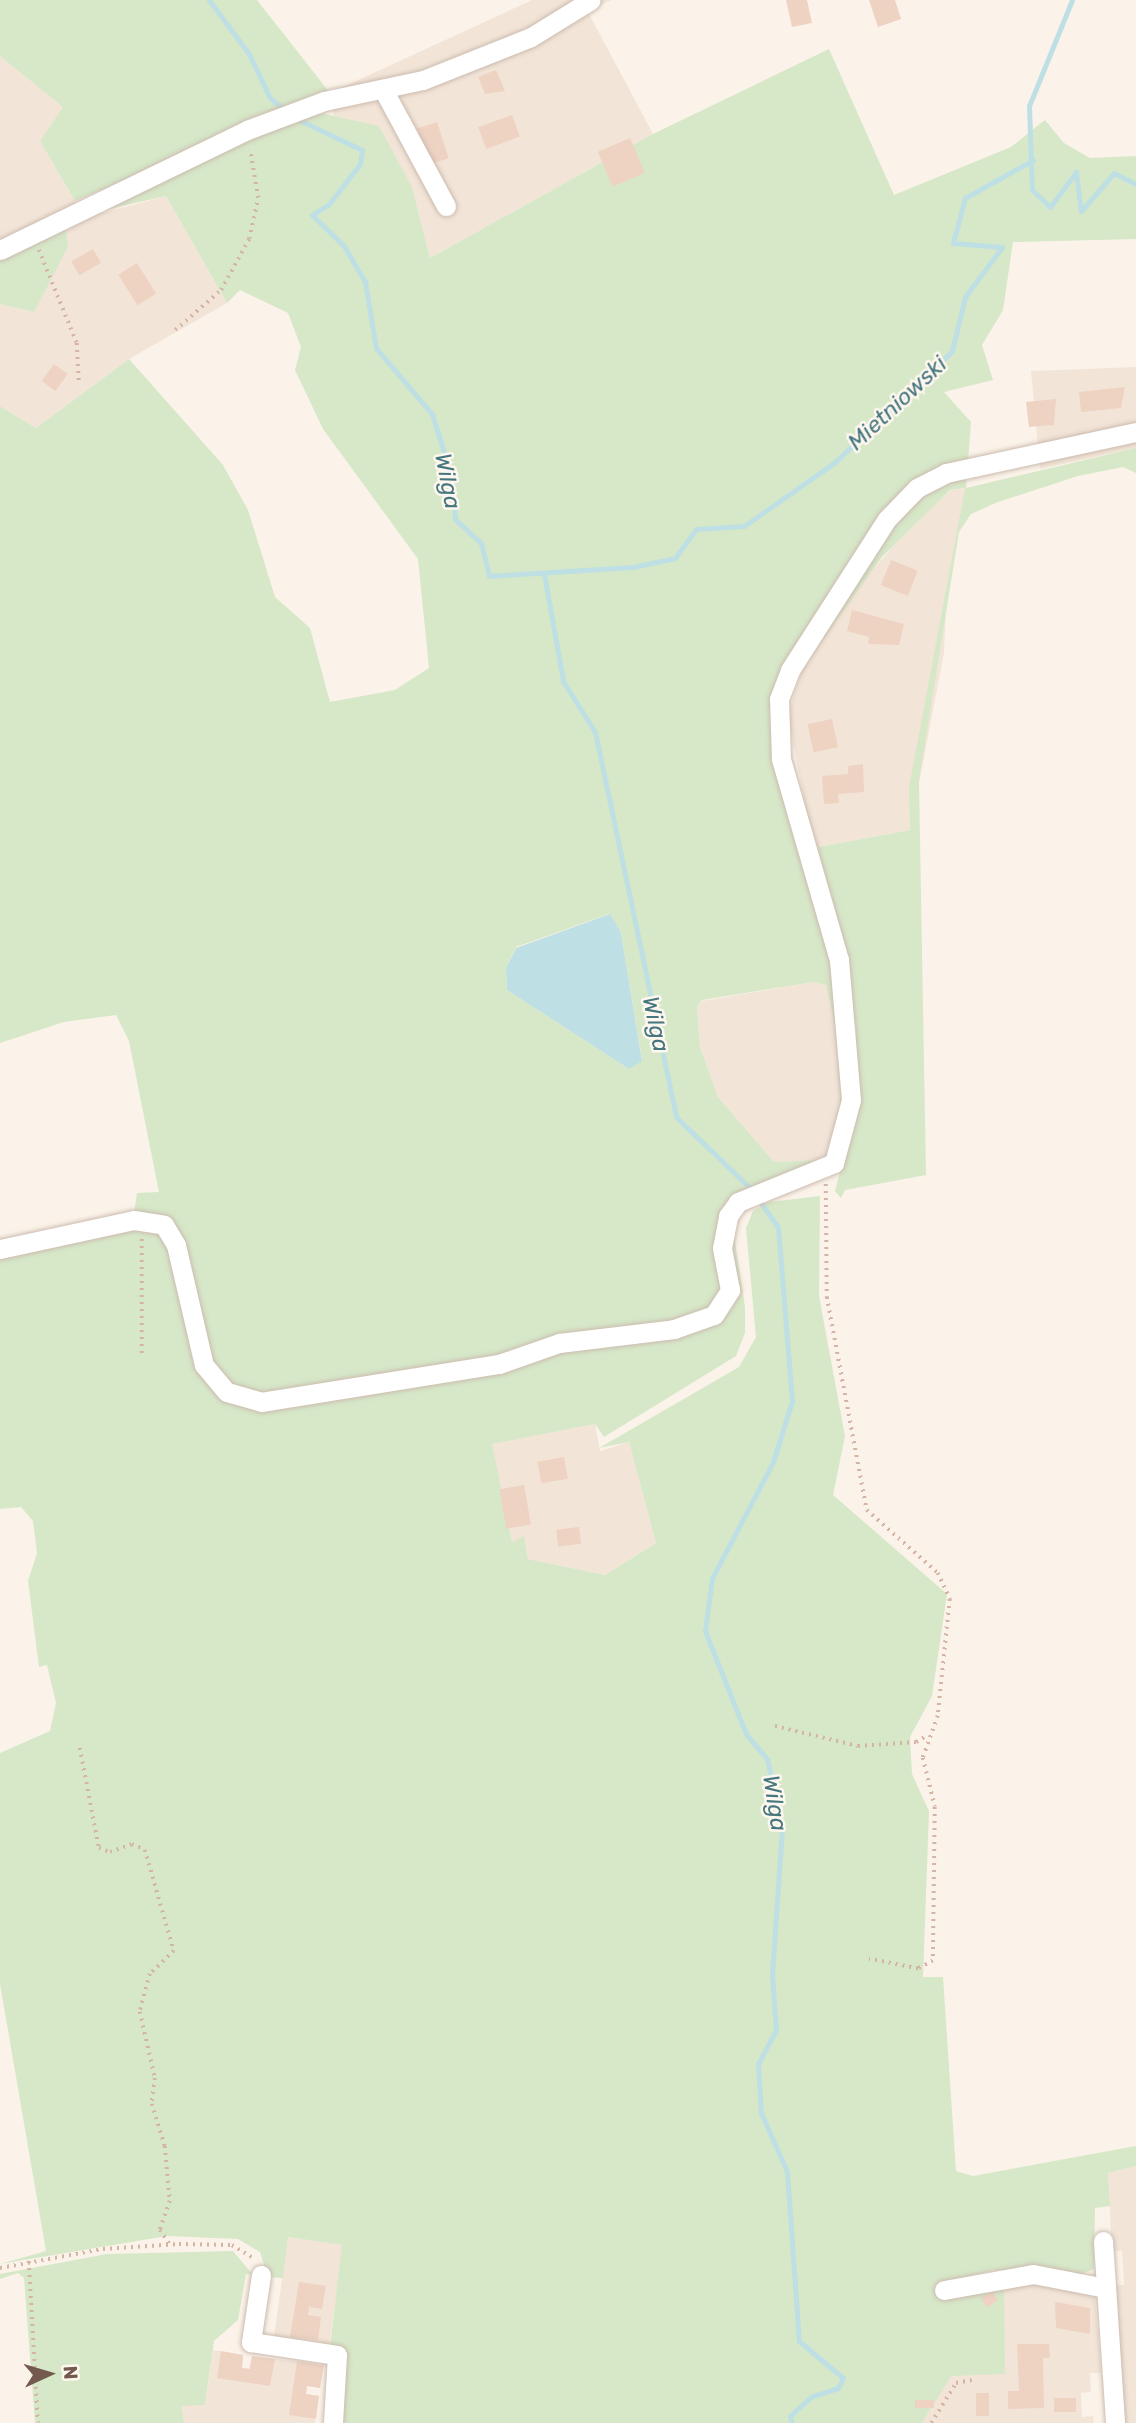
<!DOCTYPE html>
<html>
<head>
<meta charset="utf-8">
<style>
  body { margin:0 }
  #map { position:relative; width:1136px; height:2423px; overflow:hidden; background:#fbf3e9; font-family:Rubik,sans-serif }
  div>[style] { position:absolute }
  .residential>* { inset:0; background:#f2e5d8; transform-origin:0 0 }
  .green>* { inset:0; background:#d6e8c8 }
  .water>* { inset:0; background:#bedfe3 }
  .stream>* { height:5px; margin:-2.5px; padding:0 2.5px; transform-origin:2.5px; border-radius:2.5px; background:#bedfe3 }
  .building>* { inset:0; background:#eed2c2; transform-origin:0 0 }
  .path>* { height:3.5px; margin-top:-1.75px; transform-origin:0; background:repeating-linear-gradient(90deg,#d4b5a5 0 2px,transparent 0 7px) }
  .roads { filter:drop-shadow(0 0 2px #ccbbaf) drop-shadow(0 0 2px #ccbbaf) }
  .minor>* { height:19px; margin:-9.5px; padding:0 9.5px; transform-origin:9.5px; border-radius:9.5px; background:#fff }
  span { translate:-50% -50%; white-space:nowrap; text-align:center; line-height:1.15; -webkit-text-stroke:5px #fef7ef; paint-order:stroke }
  .water-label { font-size:23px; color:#46777f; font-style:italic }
  .north { position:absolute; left:14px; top:2339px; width:70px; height:70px; -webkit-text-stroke:5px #fef7ef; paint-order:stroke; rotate:86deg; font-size:19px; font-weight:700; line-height:28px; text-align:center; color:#745a4e }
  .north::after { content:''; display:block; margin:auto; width:24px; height:32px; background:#745a4e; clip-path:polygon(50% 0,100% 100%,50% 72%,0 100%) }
</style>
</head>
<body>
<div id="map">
  <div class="residential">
    <i style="clip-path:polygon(532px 0,612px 0,587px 10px,653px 134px,430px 258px,412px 187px,379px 127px,334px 117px,330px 93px)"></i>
    <i style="clip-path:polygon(0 56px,64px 107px,40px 141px,75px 201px,66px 223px,166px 196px,227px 303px,129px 359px,36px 428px,0 406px,0 304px,34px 312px,65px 224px,0 260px)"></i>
    <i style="clip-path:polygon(1136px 367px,1136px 448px,1040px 469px,1031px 371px)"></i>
    <i style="clip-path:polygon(965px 488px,947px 589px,944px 653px,910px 830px,813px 848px,788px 715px,802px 671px,847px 600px,913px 523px,951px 490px)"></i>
    <i style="clip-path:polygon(814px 982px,826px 985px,837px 1036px,841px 1125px,823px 1160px,774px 1162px,718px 1097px,700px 1047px,697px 1007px,702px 1001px)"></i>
    <i style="clip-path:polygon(595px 1424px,600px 1451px,629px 1442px,656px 1543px,605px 1575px,528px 1559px,524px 1537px,512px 1542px,491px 1444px)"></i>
    <i style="clip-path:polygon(1136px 2166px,1136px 2423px,1123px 2423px,1115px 2285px,1124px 2285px,1122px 2251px,1112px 2251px,1108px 2173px)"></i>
    <i style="left:288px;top:2237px;width:56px;height:101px;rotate:8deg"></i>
    <i style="clip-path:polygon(1004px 2281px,1085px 2289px,1095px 2298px,1101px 2373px,1090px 2373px,1091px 2392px,1081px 2393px,1082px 2417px,1093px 2416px,1094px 2423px,838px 2423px)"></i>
    <i style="clip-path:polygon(213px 2350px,243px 2355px,242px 2368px,249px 2369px,252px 2356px,324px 2365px,320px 2388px,307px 2386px,306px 2394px,319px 2396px,315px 2423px,184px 2423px,182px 2405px,205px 2405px)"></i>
  </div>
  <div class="green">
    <i style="clip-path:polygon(0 0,257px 0,330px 93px,75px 201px,40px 141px,63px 107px,0 56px)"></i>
    <i style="clip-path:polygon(evenodd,829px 49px,894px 195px,1011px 147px,1045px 120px,1064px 143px,1090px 158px,1136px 156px,1136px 239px,1013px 242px,1003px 310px,982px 345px,993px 380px,944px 392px,971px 422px,966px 488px,1136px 448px,1136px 473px,1123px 467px,1078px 476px,998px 502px,971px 514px,959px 532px,919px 781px,926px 1175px,845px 1190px,841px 1198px,835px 1191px,855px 1112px,856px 1027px,813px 848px,910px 830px,909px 787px,965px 488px,950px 490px,882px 557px,777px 704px,781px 768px,794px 829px,833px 955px,847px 1079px,845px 1123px,828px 1160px,796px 1177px,760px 1183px,727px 1204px,718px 1234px,724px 1278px,719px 1301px,709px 1313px,682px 1322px,561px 1337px,512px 1356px,275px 1397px,245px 1394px,214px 1372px,178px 1234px,168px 1219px,134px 1214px,137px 1193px,159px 1192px,129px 1041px,116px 1015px,64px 1022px,0 1043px,0 406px,36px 428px,129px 359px,223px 465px,248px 510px,275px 597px,310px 628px,330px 702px,395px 690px,429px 668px,418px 559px,323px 429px,295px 370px,301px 347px,288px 313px,240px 290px,227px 303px,166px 196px,96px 212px,264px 130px,320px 113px,379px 126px,412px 187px,430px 258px,653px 134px,829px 49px,609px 914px,621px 933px,642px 1060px,629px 1069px,507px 990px,506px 968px,516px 947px,609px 914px,829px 49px,814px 982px,826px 985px,837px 1036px,841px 1125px,823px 1160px,774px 1162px,718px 1097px,700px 1047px,697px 1007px,702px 1000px,814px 982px)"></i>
    <i style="clip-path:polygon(65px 223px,68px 247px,34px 312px,0 304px,0 260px)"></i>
    <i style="clip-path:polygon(820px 1196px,819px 1296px,845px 1436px,833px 1495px,947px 1594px,932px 1696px,910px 1737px,912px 1774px,929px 1811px,923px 1977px,943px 1977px,956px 2171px,973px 2176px,1136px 2146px,1136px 2166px,1108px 2173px,1110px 2206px,1095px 2208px,1094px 2269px,1076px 2276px,995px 2270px,939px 2284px,938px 2299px,1004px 2281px,1005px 2374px,951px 2376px,922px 2423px,342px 2423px,346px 2354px,330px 2346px,342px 2245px,288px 2237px,283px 2278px,268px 2277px,260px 2252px,238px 2239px,167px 2236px,0 2264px,46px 2251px,0 1984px,0 1753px,50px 1731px,56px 1703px,47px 1665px,39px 1667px,28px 1581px,37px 1553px,33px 1521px,21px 1507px,0 1509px,0 1254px,139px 1225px,166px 1235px,222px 1398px,699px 1328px,731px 1266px,732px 1222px,745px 1307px,745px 1333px,736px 1356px,604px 1437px,595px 1424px,492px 1444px,512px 1542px,524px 1536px,528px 1559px,605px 1575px,656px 1543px,629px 1442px,599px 1448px,739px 1367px,756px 1337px,746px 1228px,753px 1211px,769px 1202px)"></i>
    <i style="clip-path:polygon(233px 2251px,253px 2275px,246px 2274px,238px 2320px,214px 2341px,205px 2405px,182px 2406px,184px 2423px,35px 2423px,24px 2278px,18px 2273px,0 2279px,0 2274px,107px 2254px)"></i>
  </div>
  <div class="water">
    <i style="clip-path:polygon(610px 914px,621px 933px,642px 1061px,629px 1069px,507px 990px,506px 968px,516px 948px)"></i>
  </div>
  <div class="stream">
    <i style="left:209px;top:0;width:67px;rotate:53.5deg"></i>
    <i style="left:249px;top:54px;width:49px;rotate:64.5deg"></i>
    <i style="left:270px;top:98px;width:19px;rotate:39deg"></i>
    <i style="left:1072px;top:0;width:114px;rotate:112.1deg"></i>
    <i style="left:1029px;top:106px;width:84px;rotate:88deg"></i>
    <i style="left:1032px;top:190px;width:25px;rotate:43deg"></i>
    <i style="left:1050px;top:207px;width:44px;rotate:-53.4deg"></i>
    <i style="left:1076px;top:172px;width:39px;rotate:83deg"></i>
    <i style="left:1081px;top:211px;width:50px;rotate:-49deg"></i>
    <i style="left:1114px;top:173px;width:25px;rotate:27deg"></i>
    <i style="left:295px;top:118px;width:74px;rotate:25.5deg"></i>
    <i style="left:362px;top:150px;width:14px;rotate:98deg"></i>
    <i style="left:360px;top:164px;width:51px;rotate:127.8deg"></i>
    <i style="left:329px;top:204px;width:20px;rotate:147deg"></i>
    <i style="left:312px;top:215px;width:45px;rotate:44.1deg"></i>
    <i style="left:344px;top:246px;width:42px;rotate:59.7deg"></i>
    <i style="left:365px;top:282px;width:67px;rotate:80.5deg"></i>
    <i style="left:376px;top:348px;width:87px;rotate:49.7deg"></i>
    <i style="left:432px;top:414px;width:67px;rotate:72.6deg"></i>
    <i style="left:452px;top:478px;width:41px;rotate:85.8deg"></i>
    <i style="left:455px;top:519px;width:35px;rotate:43deg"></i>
    <i style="left:481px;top:543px;width:34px;rotate:76deg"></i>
    <i style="left:489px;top:576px;width:144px;rotate:-3.6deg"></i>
    <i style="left:633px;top:567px;width:43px;rotate:-12.1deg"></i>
    <i style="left:675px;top:558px;width:36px;rotate:-54deg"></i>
    <i style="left:696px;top:529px;width:48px;rotate:-3.6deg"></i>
    <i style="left:744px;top:526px;width:110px;rotate:-35deg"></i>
    <i style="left:834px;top:463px;width:163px;rotate:-43.5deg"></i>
    <i style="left:952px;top:351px;width:56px;rotate:-76.5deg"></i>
    <i style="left:965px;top:297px;width:62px;rotate:-53.5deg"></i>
    <i style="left:1002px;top:247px;width:49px;rotate:-175.3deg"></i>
    <i style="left:953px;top:243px;width:47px;rotate:-75.1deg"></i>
    <i style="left:965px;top:198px;width:78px;rotate:-29.2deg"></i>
    <i style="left:544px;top:574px;width:109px;rotate:79.9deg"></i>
    <i style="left:563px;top:681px;width:60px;rotate:57.9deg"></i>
    <i style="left:595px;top:732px;width:393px;rotate:78.1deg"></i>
    <i style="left:676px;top:1117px;width:104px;rotate:43.8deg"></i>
    <i style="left:761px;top:1203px;width:29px;rotate:55deg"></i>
    <i style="left:778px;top:1227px;width:175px;rotate:85.4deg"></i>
    <i style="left:792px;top:1401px;width:64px;rotate:107.3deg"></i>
    <i style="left:773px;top:1462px;width:131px;rotate:117.7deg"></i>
    <i style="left:712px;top:1578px;width:53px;rotate:97.5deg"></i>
    <i style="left:705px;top:1631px;width:111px;rotate:68.3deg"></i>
    <i style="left:746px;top:1734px;width:33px;rotate:50deg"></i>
    <i style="left:767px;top:1759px;width:71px;rotate:77.7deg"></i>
    <i style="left:782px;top:1828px;width:147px;rotate:93.9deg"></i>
    <i style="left:772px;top:1975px;width:55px;rotate:85.8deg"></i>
    <i style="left:776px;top:2030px;width:38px;rotate:118deg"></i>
    <i style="left:758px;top:2064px;width:49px;rotate:86.5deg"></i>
    <i style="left:761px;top:2113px;width:64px;rotate:65.9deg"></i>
    <i style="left:787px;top:2171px;width:170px;rotate:86deg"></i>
    <i style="left:799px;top:2341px;width:57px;rotate:40.1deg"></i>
    <i style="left:843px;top:2378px;width:11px;rotate:117deg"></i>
    <i style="left:838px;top:2388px;width:28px;rotate:162deg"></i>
    <i style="left:811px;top:2397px;width:28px;rotate:138deg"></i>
    <i style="left:790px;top:2416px;width:7px;rotate:74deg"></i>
  </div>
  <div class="building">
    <i style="clip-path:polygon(786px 0,807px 0,812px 23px,792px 27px)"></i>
    <i style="clip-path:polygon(869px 0,895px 0,901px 19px,878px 27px)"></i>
    <i style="clip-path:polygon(496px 70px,505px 91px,485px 94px,478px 77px)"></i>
    <i style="left:512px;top:115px;width:23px;height:36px;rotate:70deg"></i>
    <i style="left:437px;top:122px;width:38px;height:26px;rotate:72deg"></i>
    <i style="left:630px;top:138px;width:38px;height:35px;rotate:67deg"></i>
    <i style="left:93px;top:249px;width:16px;height:25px;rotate:60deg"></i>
    <i style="left:137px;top:263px;width:36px;height:22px;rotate:58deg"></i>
    <i style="left:54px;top:364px;width:17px;height:21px;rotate:36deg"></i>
    <i style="clip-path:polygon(1125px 387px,1121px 408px,1081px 412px,1079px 392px)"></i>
    <i style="clip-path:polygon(1056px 399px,1054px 425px,1029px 427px,1026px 402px)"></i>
    <i style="left:891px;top:560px;width:29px;height:27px;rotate:22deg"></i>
    <i style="clip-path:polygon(852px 610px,904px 624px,899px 645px,868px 644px,869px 637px,847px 631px)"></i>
    <i style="left:832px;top:719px;width:29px;height:25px;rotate:78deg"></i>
    <i style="clip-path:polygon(863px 764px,864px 792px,838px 794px,839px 803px,824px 804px,822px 776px,848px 774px,848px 766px)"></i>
    <i style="left:564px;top:1457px;width:22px;height:27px;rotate:80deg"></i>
    <i style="left:524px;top:1485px;width:40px;height:25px;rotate:80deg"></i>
    <i style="left:579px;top:1527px;width:17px;height:23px;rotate:83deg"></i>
    <i style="clip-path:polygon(299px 2282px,326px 2286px,322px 2309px,309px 2307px,308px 2315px,321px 2317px,318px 2340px,290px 2337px)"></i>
    <i style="left:992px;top:2291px;width:11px;height:13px;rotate:56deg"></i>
    <i style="clip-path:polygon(1055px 2302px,1090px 2308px,1090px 2334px,1056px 2328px)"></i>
    <i style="clip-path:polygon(1017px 2344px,1049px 2344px,1050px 2358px,1043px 2358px,1044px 2408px,1008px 2409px,1008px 2391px,1019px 2391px)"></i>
    <i style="clip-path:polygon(221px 2351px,243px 2355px,242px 2368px,250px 2369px,252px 2356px,275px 2359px,270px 2386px,217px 2378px)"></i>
    <i style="clip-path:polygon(297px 2361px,324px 2365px,320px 2388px,307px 2386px,306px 2394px,319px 2396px,316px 2419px,289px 2415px)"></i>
    <i style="left:976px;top:2393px;width:13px;height:23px"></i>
    <i style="left:1054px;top:2398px;width:22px;height:14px"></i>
    <i style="left:915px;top:2400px;width:19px;height:8px"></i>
  </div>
  <div class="path">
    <i style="left:39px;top:250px;width:100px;rotate:67.8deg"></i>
    <i style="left:77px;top:343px;width:40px;rotate:87.1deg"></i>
    <i style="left:175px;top:330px;width:61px;rotate:-41deg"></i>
    <i style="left:221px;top:290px;width:58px;rotate:-61.2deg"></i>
    <i style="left:249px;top:239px;width:42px;rotate:-77.6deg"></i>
    <i style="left:258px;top:198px;width:49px;rotate:-99.5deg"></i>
    <i style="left:826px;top:1184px;width:113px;rotate:89.5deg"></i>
    <i style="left:827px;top:1297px;width:217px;rotate:79.4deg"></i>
    <i style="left:867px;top:1510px;width:95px;rotate:41.6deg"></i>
    <i style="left:938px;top:1573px;width:29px;rotate:65deg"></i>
    <i style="left:950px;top:1599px;width:118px;rotate:95.9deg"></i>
    <i style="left:938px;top:1716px;width:45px;rotate:109.7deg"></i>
    <i style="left:923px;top:1758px;width:50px;rotate:76.2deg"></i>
    <i style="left:935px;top:1807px;width:154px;rotate:90.7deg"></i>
    <i style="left:933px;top:1961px;width:17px;rotate:152deg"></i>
    <i style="left:918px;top:1969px;width:50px;rotate:-168.5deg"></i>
    <i style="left:142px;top:1239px;width:116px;rotate:90deg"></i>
    <i style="left:775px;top:1726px;width:85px;rotate:13.5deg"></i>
    <i style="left:858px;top:1746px;width:58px;rotate:-3.9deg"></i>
    <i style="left:916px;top:1742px;width:12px;rotate:-31deg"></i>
    <i style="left:80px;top:1748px;width:102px;rotate:79.2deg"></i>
    <i style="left:99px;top:1848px;width:12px;rotate:20deg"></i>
    <i style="left:110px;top:1852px;width:23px;rotate:-20deg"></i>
    <i style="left:132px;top:1844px;width:14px;rotate:25deg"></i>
    <i style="left:145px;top:1850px;width:105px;rotate:74deg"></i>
    <i style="left:174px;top:1951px;width:33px;rotate:136deg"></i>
    <i style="left:150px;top:1974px;width:39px;rotate:105deg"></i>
    <i style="left:140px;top:2012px;width:68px;rotate:77.2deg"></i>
    <i style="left:155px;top:2078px;width:26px;rotate:97deg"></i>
    <i style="left:152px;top:2104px;width:44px;rotate:72.8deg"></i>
    <i style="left:165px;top:2146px;width:55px;rotate:84.8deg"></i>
    <i style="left:170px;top:2201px;width:31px;rotate:109deg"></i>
    <i style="left:160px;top:2230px;width:18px;rotate:56deg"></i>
    <i style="left:29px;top:2261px;width:162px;rotate:86.8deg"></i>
    <i style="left:0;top:2268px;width:105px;rotate:-10.5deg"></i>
    <i style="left:103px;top:2249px;width:76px;rotate:-3.8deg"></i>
    <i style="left:179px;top:2244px;width:53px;rotate:1.1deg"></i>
    <i style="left:232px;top:2245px;width:26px;rotate:31deg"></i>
    <i style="left:931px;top:2423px;width:47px;rotate:-58deg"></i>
    <i style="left:956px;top:2383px;width:20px;rotate:-11deg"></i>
  </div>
  <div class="roads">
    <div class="minor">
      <i style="left:383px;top:89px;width:133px;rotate:61.7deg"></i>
      <i style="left:0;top:250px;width:275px;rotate:-25.9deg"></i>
      <i style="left:247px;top:130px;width:82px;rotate:-20.6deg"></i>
      <i style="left:324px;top:101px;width:101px;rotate:-12deg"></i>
      <i style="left:423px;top:80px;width:116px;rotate:-21.7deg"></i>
      <i style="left:531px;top:37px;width:70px;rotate:-31.7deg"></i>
      <i style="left:0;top:1249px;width:137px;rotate:-12.2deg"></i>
      <i style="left:134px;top:1220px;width:30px;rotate:9deg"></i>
      <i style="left:164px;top:1225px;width:23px;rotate:59deg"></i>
      <i style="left:176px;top:1245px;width:123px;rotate:76.9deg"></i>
      <i style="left:204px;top:1365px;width:35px;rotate:50deg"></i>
      <i style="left:227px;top:1392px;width:35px;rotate:16deg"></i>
      <i style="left:261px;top:1402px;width:241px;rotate:-9.1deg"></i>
      <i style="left:499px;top:1364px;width:64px;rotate:-19.3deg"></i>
      <i style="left:559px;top:1343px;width:116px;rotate:-6.9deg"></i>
      <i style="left:674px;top:1329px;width:42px;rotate:-19.3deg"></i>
      <i style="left:714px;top:1315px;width:30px;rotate:-57deg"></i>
      <i style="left:730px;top:1290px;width:43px;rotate:-100.8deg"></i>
      <i style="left:722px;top:1248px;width:33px;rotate:-79deg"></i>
      <i style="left:728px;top:1216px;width:17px;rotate:-54deg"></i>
      <i style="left:738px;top:1202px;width:104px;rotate:-22.1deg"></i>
      <i style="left:834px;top:1163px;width:65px;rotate:-74.9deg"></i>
      <i style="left:851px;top:1100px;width:141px;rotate:-94.9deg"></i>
      <i style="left:839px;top:960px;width:209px;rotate:-106.1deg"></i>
      <i style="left:781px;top:759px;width:60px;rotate:-91.9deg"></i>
      <i style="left:779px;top:699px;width:31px;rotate:-69deg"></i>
      <i style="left:790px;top:670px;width:179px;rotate:-57.3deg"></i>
      <i style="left:887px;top:519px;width:43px;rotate:-45.9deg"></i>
      <i style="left:917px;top:488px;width:33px;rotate:-27deg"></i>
      <i style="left:946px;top:473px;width:194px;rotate:-12.2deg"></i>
      <i style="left:1103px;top:2241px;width:182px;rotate:86.2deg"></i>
      <i style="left:261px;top:2275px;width:68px;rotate:98.5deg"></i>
      <i style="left:251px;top:2342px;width:87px;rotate:8.6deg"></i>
      <i style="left:337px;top:2355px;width:68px;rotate:93.4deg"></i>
      <i style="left:944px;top:2290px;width:90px;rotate:-10.2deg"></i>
      <i style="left:1033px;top:2274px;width:74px;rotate:10.9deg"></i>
    </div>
  </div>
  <div class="water-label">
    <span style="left:897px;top:403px;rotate:-43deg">Mietniowski</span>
    <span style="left:448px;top:481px;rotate:79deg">Wilga</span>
    <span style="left:656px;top:1024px;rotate:78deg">Wilga</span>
    <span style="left:775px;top:1803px;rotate:81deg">Wilga</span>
  </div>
  <div class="north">N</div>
</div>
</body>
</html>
